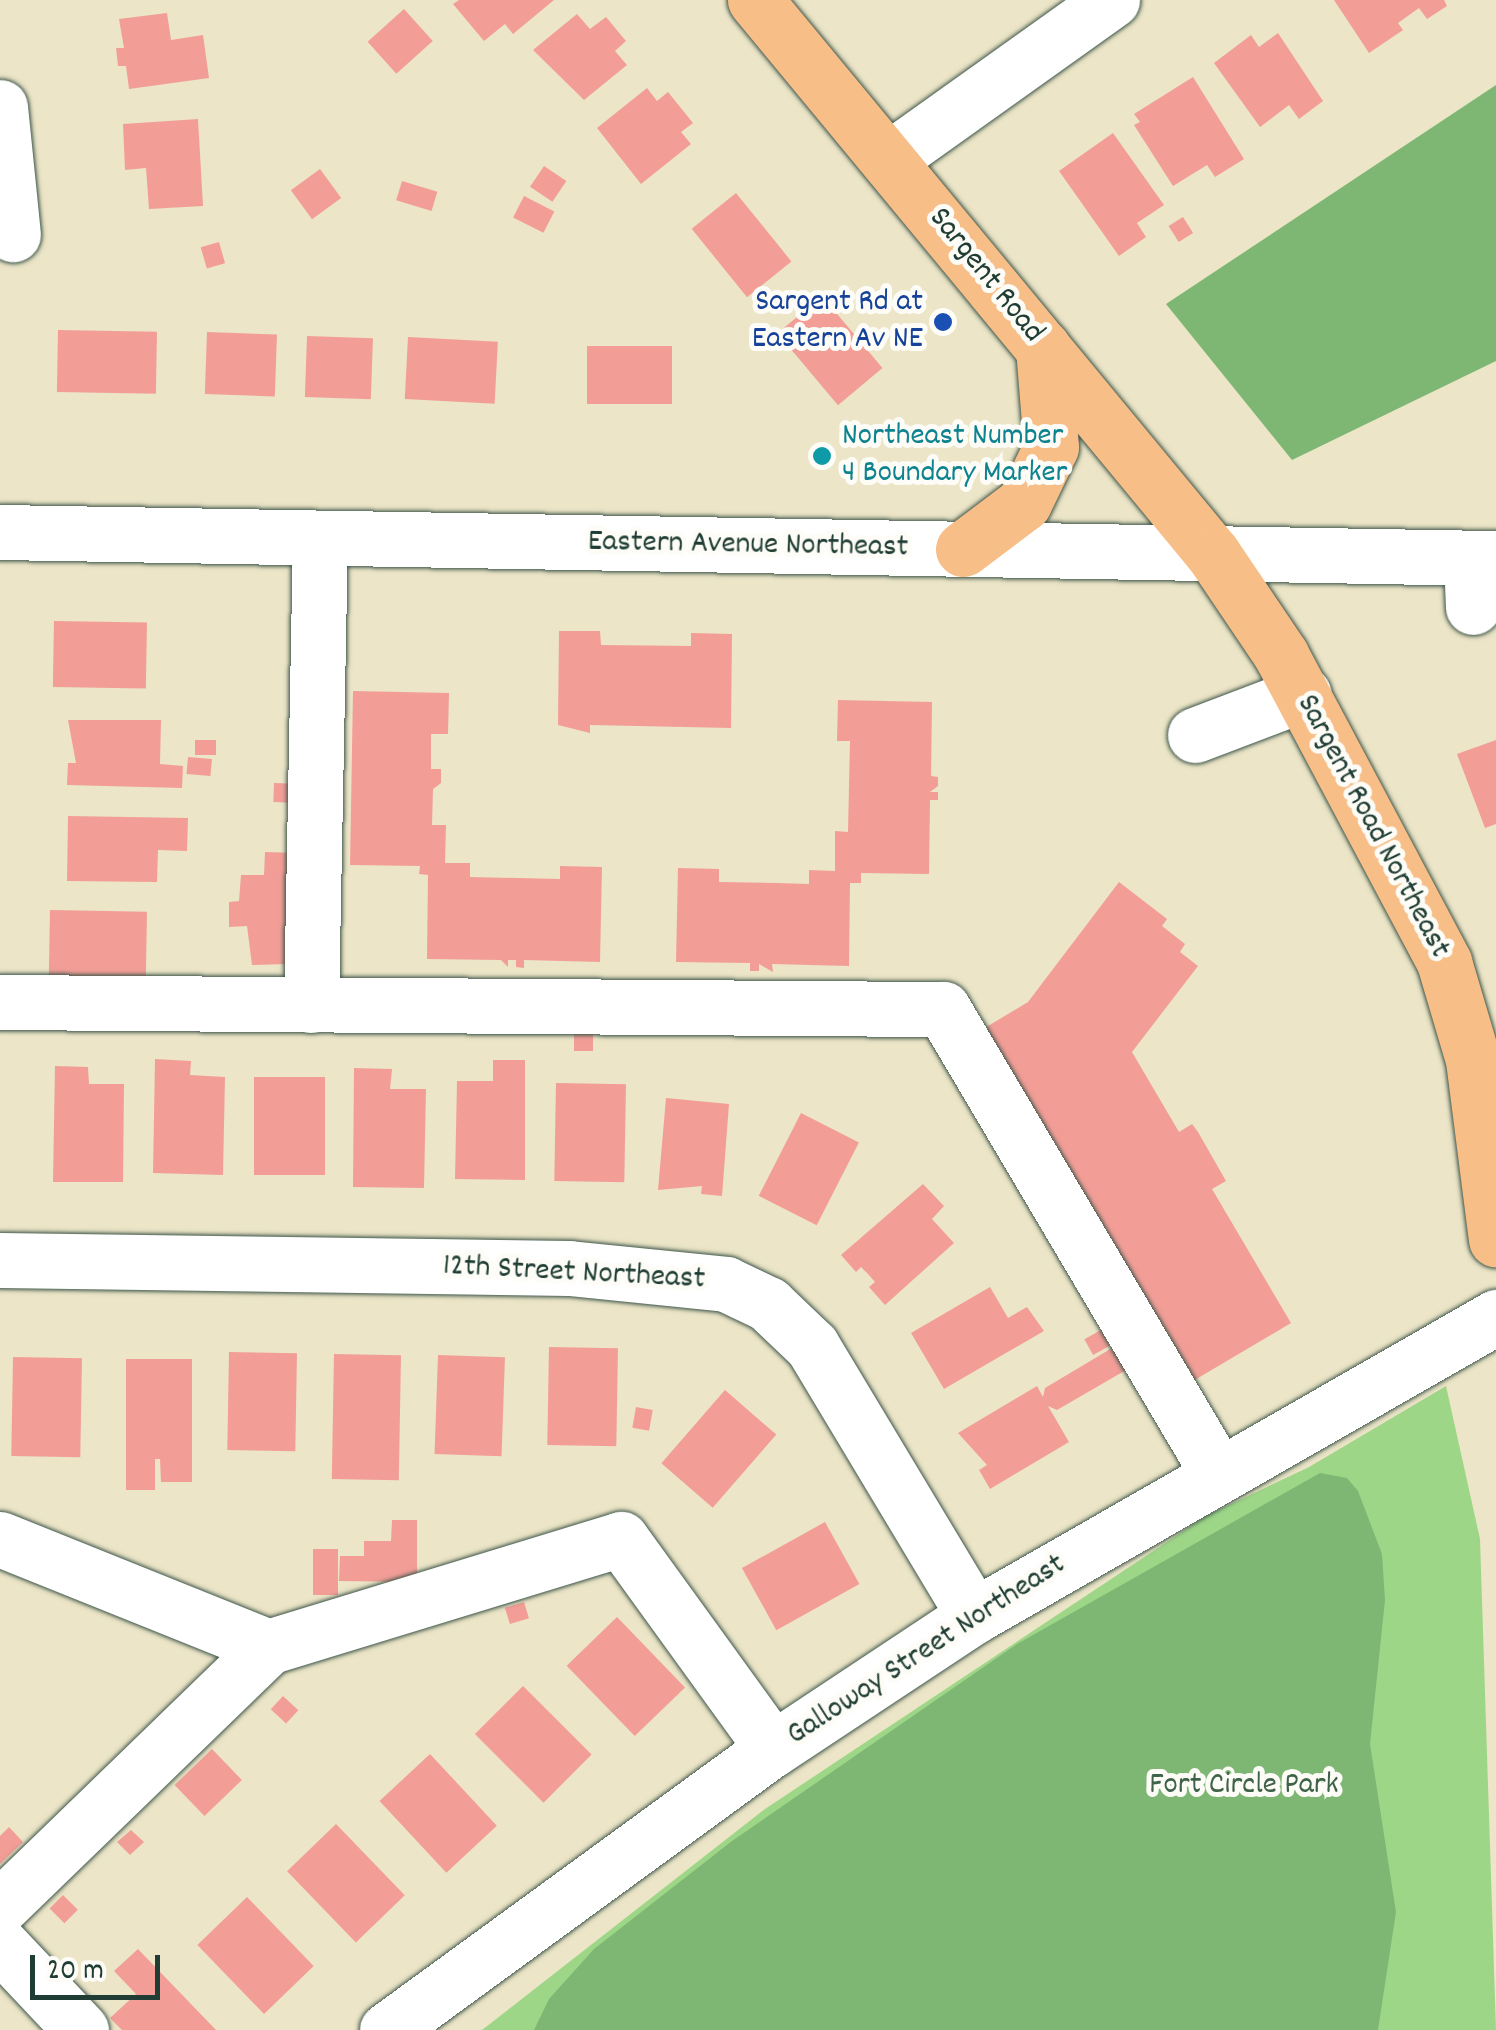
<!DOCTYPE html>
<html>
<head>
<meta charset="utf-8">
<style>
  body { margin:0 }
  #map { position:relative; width:1496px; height:2030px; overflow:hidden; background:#ece5c7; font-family:Dekko,sans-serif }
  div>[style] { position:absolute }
  .green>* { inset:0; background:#9ed688 }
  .forest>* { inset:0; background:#7eb774 }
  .building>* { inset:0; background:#f29e97; transform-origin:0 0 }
  .roads { filter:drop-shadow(0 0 2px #3e564a) drop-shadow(0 0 2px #3e564a) }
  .minor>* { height:55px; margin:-27.5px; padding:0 27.5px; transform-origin:27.5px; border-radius:27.5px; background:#fff }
  .major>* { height:55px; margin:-27.5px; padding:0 27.5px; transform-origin:27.5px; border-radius:27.5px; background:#f7be88 }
  .dots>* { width:28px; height:28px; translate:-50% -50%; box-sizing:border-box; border:5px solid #fdfcf7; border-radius:50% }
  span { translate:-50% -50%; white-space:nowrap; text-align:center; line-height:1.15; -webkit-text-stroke:10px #fdfcf7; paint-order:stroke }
  .street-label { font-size:32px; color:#1f3d34 }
  .transit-label { font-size:32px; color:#164399 }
  .right { translate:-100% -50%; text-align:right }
  .culture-label { font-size:32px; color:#0d838f }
  .left { translate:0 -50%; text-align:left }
  .park-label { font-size:32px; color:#3f6349 }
  .scale { position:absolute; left:30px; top:1955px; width:130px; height:45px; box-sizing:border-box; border:5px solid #1f3d34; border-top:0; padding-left:12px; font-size:30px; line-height:35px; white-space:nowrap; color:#1f3d34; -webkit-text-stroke:8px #fdfcf7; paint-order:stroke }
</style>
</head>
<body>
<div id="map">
  <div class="green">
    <i style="clip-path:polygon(1446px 1386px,1480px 1539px,1496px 2030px,482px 2030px,765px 1809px,1206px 1516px,1309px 1467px)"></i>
  </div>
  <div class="forest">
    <i style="clip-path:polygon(1496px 85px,1496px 361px,1292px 460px,1166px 304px)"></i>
    <i style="clip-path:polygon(1320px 1473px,1347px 1478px,1358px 1491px,1382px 1554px,1385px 1600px,1370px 1744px,1396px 1912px,1378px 2030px,534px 2030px,549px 1999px,594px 1949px,732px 1841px,1017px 1644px)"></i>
  </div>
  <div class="building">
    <i style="clip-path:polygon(459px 0,554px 0,513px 34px,505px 24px,484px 41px,453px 4px)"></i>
    <i style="clip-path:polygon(1334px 0,1444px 0,1447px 6px,1427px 19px,1419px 8px,1398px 23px,1403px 30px,1369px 53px)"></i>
    <i style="left:404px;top:9px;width:43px;height:49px;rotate:48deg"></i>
    <i style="clip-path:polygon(167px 13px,171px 40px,203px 35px,209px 78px,129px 89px,126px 66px,118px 66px,116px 48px,124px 48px,119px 19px)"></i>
    <i style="clip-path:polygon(577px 14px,590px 29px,606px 17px,626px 41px,615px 51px,627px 65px,584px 100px,533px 50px)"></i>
    <i style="clip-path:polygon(1278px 33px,1323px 101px,1299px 119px,1289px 105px,1260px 127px,1214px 63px,1251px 35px,1259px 47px)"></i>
    <i style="clip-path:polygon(1193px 77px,1244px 159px,1215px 177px,1207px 165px,1173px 186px,1134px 125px,1140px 122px,1134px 114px)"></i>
    <i style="clip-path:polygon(647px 88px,657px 101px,668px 92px,693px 123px,681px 132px,691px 144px,641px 184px,597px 128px)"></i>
    <i style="clip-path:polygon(198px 119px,203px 206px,149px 209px,146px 168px,125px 170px,123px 124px)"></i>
    <i style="clip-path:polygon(1113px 133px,1164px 205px,1137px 223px,1146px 237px,1119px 256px,1059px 171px)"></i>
    <i style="left:544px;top:166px;width:27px;height:25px;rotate:34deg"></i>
    <i style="left:320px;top:169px;width:36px;height:36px;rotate:54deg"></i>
    <i style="left:402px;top:181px;width:37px;height:20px;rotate:17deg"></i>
    <i style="left:736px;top:193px;width:88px;height:57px;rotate:51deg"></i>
    <i style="left:524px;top:196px;width:34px;height:24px;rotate:27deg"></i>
    <i style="left:1183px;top:217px;width:19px;height:17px;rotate:58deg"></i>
    <i style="left:219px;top:242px;width:22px;height:19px;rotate:74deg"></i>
    <i style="left:822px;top:296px;width:94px;height:58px;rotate:50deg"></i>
    <i style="left:58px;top:330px;width:99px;height:62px;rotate:1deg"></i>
    <i style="left:207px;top:332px;width:70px;height:62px;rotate:2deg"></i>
    <i style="left:307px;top:336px;width:66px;height:61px;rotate:2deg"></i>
    <i style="left:408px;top:337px;width:90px;height:62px;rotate:3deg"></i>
    <i style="left:587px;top:346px;width:85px;height:58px"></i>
    <i style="left:54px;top:621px;width:93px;height:66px;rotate:1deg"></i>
    <i style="clip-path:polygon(559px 631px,600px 631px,601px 645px,691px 646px,691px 633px,732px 634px,731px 728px,590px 725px,590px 733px,558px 725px)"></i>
    <i style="clip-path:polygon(353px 691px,449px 693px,448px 734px,431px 734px,431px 769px,441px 769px,441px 783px,433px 789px,432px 825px,446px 825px,445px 863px,470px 863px,470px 877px,560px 879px,560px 866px,602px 867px,600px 962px,524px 960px,524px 968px,516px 967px,516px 960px,508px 960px,508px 967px,501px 960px,427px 959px,428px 875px,419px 874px,420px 866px,350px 865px)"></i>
    <i style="clip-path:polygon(838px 700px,932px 702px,931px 776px,938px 777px,938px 786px,930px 792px,938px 792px,938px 800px,930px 800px,929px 874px,861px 873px,861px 883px,850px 883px,849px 966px,772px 964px,773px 972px,759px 964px,759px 971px,750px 971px,750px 963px,676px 962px,678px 868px,719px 869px,719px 882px,776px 883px,809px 884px,809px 870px,835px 871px,835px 831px,848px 832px,850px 741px,837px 741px)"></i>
    <i style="clip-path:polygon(68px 720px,161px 720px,160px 764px,183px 766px,182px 788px,67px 785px,68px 763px,76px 763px)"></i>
    <i style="left:195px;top:740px;width:21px;height:15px"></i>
    <i style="clip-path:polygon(1496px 740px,1496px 824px,1485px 828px,1457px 754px)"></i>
    <i style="left:188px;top:757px;width:24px;height:17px;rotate:5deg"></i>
    <i style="left:274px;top:783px;width:28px;height:19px;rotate:2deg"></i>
    <i style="clip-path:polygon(68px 816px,188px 818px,187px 851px,158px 850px,157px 882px,67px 881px)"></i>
    <i style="clip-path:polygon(265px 852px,297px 853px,286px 964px,252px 965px,247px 926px,229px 927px,229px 902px,239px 901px,241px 875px,264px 875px)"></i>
    <i style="clip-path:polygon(1119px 882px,1167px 919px,1162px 926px,1185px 944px,1180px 952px,1198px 966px,1132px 1052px,1179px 1132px,1192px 1124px,1198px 1132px,1226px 1181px,1212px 1189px,1291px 1323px,1193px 1381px,978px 1032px,1028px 1002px)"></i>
    <i style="left:50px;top:910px;width:97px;height:70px;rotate:1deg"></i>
    <i style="left:574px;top:1034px;width:19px;height:17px"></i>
    <i style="clip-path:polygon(155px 1059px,191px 1061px,190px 1075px,225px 1077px,223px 1175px,153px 1173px)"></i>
    <i style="clip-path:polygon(493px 1060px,525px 1060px,525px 1180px,455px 1179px,457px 1081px,493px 1081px)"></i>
    <i style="clip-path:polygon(55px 1066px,88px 1067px,89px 1084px,124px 1084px,123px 1182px,53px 1182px)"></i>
    <i style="clip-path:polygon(354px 1068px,392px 1069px,390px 1089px,426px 1089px,424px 1188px,353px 1187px)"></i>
    <i style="left:254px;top:1077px;width:71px;height:98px"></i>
    <i style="left:556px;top:1083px;width:70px;height:98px;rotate:1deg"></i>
    <i style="clip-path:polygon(666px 1098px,729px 1104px,722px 1196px,701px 1194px,702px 1186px,658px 1190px)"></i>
    <i style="left:801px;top:1113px;width:65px;height:93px;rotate:27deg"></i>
    <i style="clip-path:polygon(923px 1184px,944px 1206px,932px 1219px,954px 1243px,885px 1305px,869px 1287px,875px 1282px,868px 1274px,861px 1267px,856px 1272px,841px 1255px)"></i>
    <i style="clip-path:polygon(990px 1287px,1008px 1318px,1027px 1307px,1044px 1331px,944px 1389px,911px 1333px)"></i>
    <i style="left:1101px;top:1330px;width:18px;height:19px;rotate:61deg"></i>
    <i style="left:549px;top:1347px;width:69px;height:98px;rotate:1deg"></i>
    <i style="clip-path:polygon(1112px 1348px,1126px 1370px,1057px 1410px,1048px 1406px,1069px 1442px,990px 1489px,979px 1470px,987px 1465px,958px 1433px,1037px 1386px,1043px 1397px,1045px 1388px)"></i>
    <i style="left:229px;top:1352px;width:68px;height:98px;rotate:1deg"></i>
    <i style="left:334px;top:1354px;width:67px;height:125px;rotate:1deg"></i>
    <i style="left:438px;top:1355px;width:67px;height:99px;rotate:2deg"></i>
    <i style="left:13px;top:1357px;width:69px;height:99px;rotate:1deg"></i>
    <i style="clip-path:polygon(126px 1359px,192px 1359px,192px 1482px,161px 1482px,160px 1459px,155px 1459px,155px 1490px,126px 1490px)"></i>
    <i style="left:725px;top:1390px;width:68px;height:97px;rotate:41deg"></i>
    <i style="left:636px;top:1407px;width:17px;height:21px;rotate:10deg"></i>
    <i style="clip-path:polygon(392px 1520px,417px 1520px,417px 1582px,339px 1581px,340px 1556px,364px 1556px,364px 1541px,391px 1541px)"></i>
    <i style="left:825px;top:1522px;width:71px;height:95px;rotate:61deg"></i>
    <i style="left:313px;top:1549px;width:25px;height:46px"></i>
    <i style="left:524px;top:1602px;width:17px;height:20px;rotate:73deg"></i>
    <i style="left:617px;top:1617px;width:98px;height:70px;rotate:46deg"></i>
    <i style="left:523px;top:1686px;width:97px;height:68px;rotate:45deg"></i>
    <i style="left:283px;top:1696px;width:21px;height:18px;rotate:43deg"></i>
    <i style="left:212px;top:1749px;width:43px;height:52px;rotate:46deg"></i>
    <i style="left:430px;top:1754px;width:98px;height:69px;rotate:47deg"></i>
    <i style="left:336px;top:1824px;width:99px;height:68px;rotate:46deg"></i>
    <i style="clip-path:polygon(9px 1827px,23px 1842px,0 1864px,0 1836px)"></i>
    <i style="clip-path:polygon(131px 1830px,144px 1842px,130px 1855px,117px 1842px)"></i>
    <i style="left:63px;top:1895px;width:21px;height:19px;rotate:45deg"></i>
    <i style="left:247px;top:1897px;width:96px;height:69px;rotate:46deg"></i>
    <i style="clip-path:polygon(138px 1949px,216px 2030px,122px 2030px,110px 2018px,136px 1994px,114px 1971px)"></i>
  </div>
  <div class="roads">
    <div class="minor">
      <i style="left:0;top:107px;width:128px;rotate:84.2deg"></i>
      <i style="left:889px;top:159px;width:274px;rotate:-35.5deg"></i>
      <i style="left:0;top:532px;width:1496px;rotate:1deg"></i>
      <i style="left:1471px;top:558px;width:49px;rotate:87.7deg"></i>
      <i style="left:1195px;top:735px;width:116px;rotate:-20.8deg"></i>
      <i style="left:0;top:1002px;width:943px;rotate:0.43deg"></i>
      <i style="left:943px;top:1009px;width:538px;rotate:59.38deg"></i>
      <i style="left:311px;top:1005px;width:467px;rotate:-88.9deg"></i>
      <i style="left:0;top:1260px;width:569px;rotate:0.81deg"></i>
      <i style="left:569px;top:1268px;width:158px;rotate:5.8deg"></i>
      <i style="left:726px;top:1284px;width:47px;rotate:25.5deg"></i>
      <i style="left:768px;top:1304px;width:61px;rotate:43.7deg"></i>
      <i style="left:812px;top:1346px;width:315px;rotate:59deg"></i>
      <i style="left:0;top:1539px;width:289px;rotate:21.9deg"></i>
      <i style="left:0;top:1907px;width:373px;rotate:-44.1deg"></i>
      <i style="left:268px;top:1647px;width:369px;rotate:-17deg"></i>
      <i style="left:621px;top:1539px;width:259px;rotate:54.1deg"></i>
      <i style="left:0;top:1944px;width:118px;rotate:46.7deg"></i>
      <i style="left:387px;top:2030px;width:477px;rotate:-36.1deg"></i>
      <i style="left:773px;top:1749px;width:241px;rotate:-33.5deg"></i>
      <i style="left:974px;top:1616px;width:602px;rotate:-29.8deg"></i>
    </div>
    <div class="major">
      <i style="left:755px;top:0;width:719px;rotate:50.42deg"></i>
      <i style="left:1213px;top:554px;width:122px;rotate:56deg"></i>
      <i style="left:1281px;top:655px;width:348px;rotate:62deg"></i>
      <i style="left:1444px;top:962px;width:102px;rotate:73.5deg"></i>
      <i style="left:1473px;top:1060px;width:181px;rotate:82.7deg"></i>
      <i style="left:963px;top:549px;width:76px;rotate:-37deg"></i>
      <i style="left:1024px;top:503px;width:62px;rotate:-64.3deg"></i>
      <i style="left:1051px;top:447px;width:100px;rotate:-94.6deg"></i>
    </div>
  </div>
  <div class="dots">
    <i style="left:943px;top:322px;background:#1a4fb4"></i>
    <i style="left:822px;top:456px;background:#0f9aa8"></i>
  </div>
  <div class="street-label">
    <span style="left:985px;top:276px;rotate:51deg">Sargent Road</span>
    <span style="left:748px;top:546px;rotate:1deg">Eastern Avenue Northeast</span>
    <span style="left:1372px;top:827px;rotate:62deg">Sargent Road Northeast</span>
    <span style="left:574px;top:1274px;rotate:3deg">12th Street Northeast</span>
    <span style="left:927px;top:1651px;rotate:-33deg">Galloway Street Northeast</span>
  </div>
  <div class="transit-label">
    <span class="right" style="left:923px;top:322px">Sargent Rd at<br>Eastern Av NE</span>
  </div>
  <div class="culture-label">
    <span class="left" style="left:842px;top:456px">Northeast Number<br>4 Boundary Marker</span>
  </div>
  <div class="park-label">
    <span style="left:1244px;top:1786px">Fort Circle Park</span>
  </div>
  <div class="scale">20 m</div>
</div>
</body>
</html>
